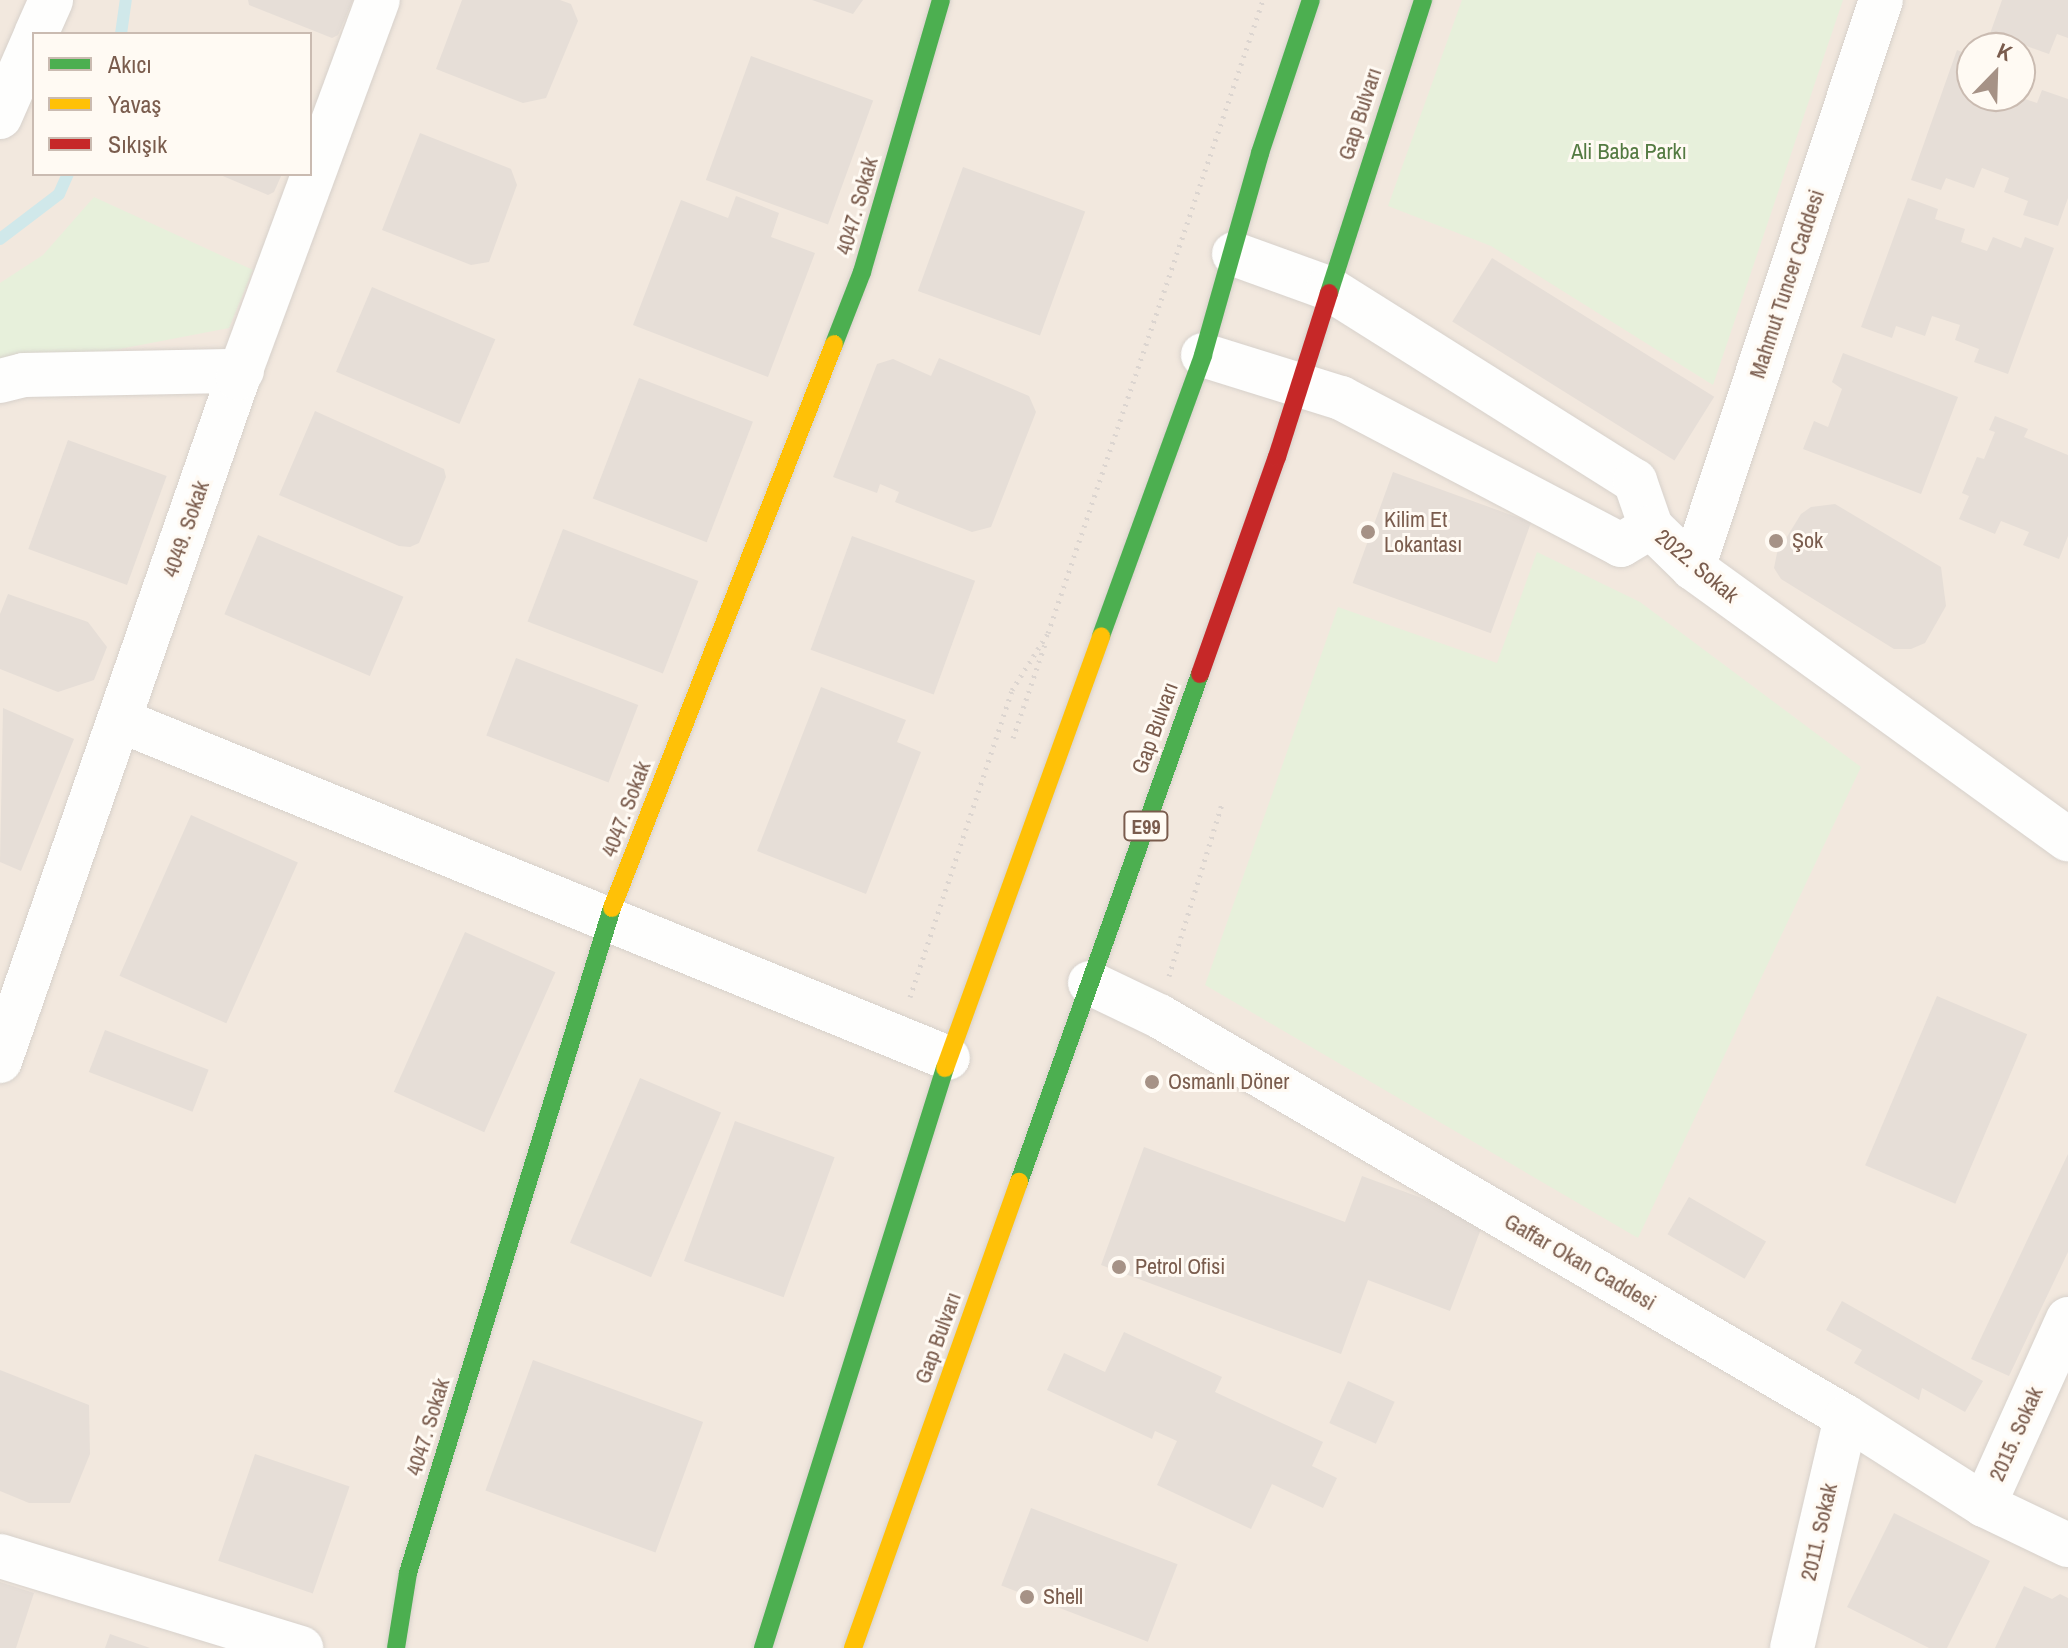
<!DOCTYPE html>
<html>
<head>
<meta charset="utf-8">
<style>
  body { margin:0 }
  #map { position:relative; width:2068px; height:1648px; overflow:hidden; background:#f9f5f0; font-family:"Archivo Narrow",sans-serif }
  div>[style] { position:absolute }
  .residential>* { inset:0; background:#f2e8de }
  .green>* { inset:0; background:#e7f0db }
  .stream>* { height:12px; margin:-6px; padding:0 6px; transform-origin:6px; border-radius:6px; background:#d0e8ea }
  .building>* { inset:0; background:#e6ded7; transform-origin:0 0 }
  .path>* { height:5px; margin-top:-2.5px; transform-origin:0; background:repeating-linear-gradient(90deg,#dcd5d0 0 2px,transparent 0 8px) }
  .roads { filter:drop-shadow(0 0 2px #d7d1cb) drop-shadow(0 0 2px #d7d1cb) }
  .street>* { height:44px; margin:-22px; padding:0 22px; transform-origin:22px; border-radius:22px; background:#fefefd }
  .fast>* { height:18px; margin:-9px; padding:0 9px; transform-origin:9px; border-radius:9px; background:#4caf50 }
  .slow>* { height:18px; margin:-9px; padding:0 9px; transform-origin:9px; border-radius:9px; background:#ffc107 }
  .jam>* { height:18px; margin:-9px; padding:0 9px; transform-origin:9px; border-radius:9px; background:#c62828 }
  .dots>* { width:22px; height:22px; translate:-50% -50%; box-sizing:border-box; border:4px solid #fffaf3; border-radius:50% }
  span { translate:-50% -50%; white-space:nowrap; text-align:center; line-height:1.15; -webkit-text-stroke:6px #fffaf3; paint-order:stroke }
  .shield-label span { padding:2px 6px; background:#fffaf3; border:2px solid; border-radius:6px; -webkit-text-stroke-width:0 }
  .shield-label { font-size:20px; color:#7a5c4d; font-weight:700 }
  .street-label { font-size:22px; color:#7a5c4d }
  .park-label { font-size:22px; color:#537a41 }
  .poi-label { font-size:22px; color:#7a5c4d }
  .left { translate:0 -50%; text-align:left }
  .legend { position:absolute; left:32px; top:32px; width:280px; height:144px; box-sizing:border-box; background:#fffaf3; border:2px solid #cabbb1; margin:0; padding:10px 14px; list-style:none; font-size:24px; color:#7a5c4d }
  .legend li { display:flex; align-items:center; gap:16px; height:40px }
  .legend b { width:40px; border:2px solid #cabbb1 }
  .north { position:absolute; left:1956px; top:32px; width:80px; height:80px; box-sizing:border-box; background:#fffaf3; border:2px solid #cabbb1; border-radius:50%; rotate:23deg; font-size:22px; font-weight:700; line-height:32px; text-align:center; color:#7a5c4d }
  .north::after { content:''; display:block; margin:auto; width:28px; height:36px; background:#a69286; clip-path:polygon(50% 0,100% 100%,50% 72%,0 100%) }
</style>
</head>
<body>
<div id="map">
  <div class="residential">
    <i style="clip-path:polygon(evenodd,0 0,2068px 0,2068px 1648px,0 1648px,0 0,34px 34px,310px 34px,310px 174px,34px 174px,34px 34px,0 0,1972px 48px,2020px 48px,2020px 96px,1972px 96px,1972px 48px)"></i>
  </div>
  <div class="green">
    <i style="clip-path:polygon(1462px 0,1843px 0,1713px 385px,1491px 246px,1388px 206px)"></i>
    <i style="clip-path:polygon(94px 197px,253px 270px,229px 328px,0 372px,0 283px,43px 255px)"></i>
    <i style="clip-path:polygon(1537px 552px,1640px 602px,1861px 767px,1638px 1238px,1205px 985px,1338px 607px,1497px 663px)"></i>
  </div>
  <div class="stream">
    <i style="left:121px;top:34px;width:34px;rotate:-82deg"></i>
    <i style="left:0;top:239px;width:74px;rotate:-37.3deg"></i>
    <i style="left:59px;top:194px;width:22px;rotate:-66deg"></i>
  </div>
  <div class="building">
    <i style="clip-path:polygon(248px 0,353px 0,338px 35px,332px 38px,249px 5px)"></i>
    <i style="clip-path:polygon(462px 0,560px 0,571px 4px,578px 21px,546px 98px,523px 103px,436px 69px)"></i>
    <i style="clip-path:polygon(812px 0,863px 0,853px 14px)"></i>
    <i style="clip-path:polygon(2002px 0,2068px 0,2068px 38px,2057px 34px,2049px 54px,2021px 44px,2019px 48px,1986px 45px)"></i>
    <i style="clip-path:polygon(1957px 50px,1972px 56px,1972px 96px,2016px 96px,2037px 103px,2042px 90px,2068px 99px,2068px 198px,2058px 226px,2023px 215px,2028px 201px,2004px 192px,2009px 178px,1982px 168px,1974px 188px,1946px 178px,1941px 190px,1911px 180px)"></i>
    <i style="left:751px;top:56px;width:130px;height:132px;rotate:20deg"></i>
    <i style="clip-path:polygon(420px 133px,511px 169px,517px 185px,489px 262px,471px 265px,382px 230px)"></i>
    <i style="left:963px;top:167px;width:130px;height:132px;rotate:20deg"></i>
    <i style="clip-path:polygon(218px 174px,282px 174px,274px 192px,268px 195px)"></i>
    <i style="clip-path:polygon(736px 196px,779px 213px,771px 237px,815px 253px,768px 377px,633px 325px,681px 200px,728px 218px)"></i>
    <i style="clip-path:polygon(1908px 198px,1938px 209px,1935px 219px,1965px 229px,1961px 242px,1987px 251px,1993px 237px,2021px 248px,2025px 237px,2054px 248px,2008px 374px,1974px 362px,1979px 349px,1955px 340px,1960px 325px,1932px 316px,1925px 336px,1896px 326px,1892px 338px,1861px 327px)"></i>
    <i style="left:1492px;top:258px;width:262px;height:75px;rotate:32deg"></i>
    <i style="left:372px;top:287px;width:134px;height:92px;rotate:23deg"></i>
    <i style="clip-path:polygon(1843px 353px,1958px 397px,1921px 494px,1803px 449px,1814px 421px,1828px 427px,1842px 389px,1832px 382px)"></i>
    <i style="clip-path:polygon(939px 358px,1029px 396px,1036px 412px,991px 527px,972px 532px,895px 502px,899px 492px,880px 484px,877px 493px,833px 477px,877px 364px,893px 359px,931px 376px)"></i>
    <i style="left:639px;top:378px;width:122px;height:129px;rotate:21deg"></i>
    <i style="clip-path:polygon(315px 411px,444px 469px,446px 477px,419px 543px,410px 547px,399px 546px,279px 495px)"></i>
    <i style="clip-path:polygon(1995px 416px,2028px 429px,2024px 437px,2068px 455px,2068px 536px,2059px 559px,2023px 545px,2029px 532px,2001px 521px,1995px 534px,1959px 519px,1969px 496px,1962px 493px,1977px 457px,1984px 459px,1995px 432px,1989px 430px)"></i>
    <i style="left:68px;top:440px;width:105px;height:116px;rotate:20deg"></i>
    <i style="left:1393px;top:472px;width:147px;height:118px;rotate:20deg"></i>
    <i style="clip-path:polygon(1835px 504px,1941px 567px,1946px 606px,1925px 643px,1911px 649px,1894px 649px,1781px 579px,1774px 568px,1777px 553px,1801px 514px,1811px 507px)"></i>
    <i style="left:563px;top:529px;width:145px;height:99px;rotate:21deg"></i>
    <i style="left:258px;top:535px;width:158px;height:86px;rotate:23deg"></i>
    <i style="left:852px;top:536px;width:131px;height:121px;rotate:20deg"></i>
    <i style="clip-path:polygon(8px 594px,88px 622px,107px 647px,94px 680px,58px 692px,0 669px,0 614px)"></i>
    <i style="left:516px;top:658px;width:131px;height:83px;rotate:21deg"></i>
    <i style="clip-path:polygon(821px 687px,906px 720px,897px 742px,921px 752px,866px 894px,757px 851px)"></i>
    <i style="clip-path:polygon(3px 708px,74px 739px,21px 871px,0 862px)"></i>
    <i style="left:191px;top:815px;width:117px;height:176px;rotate:24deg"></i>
    <i style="left:465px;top:932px;width:99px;height:175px;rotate:24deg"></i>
    <i style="left:1937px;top:996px;width:98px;height:184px;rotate:23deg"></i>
    <i style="left:105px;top:1030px;width:111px;height:45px;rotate:21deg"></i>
    <i style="left:640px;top:1078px;width:88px;height:179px;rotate:23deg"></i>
    <i style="left:735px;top:1121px;width:106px;height:149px;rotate:20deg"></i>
    <i style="clip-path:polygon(1144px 1147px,1345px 1222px,1362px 1176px,1484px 1221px,1450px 1311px,1368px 1280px,1341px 1354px,1101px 1265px)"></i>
    <i style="clip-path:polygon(2068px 1154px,2068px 1252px,2009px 1376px,1971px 1359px)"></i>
    <i style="left:1689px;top:1197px;width:89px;height:43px;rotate:30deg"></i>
    <i style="clip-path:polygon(1842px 1301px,1983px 1381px,1965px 1412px,1922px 1388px,1919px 1400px,1854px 1363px,1862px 1350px,1826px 1330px)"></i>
    <i style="clip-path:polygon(1124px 1332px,1222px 1377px,1215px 1392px,1323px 1442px,1312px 1466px,1337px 1478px,1323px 1508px,1272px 1484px,1251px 1529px,1157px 1485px,1177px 1441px,1155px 1431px,1152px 1439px,1047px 1390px,1064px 1353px,1105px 1372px)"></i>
    <i style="left:533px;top:1360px;width:181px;height:139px;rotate:20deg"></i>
    <i style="clip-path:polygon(0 1370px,89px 1405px,90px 1454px,70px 1503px,29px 1503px,0 1491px)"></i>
    <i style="left:1348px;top:1381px;width:51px;height:46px;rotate:24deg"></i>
    <i style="left:255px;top:1454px;width:100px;height:113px;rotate:19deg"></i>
    <i style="left:1031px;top:1508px;width:157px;height:83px;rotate:21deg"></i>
    <i style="clip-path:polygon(1894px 1513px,1990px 1561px,1947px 1648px,1929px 1648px,1847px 1607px)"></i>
    <i style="clip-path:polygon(0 1582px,34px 1593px,16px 1648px,0 1648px)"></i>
    <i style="clip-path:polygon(2024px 1586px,2052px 1599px,2060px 1594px,2068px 1598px,2068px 1648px,1995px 1648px)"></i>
    <i style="clip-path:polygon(110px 1634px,150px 1648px,105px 1648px)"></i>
  </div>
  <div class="path">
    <i style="left:1013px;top:738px;width:102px;rotate:-71.2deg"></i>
    <i style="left:1169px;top:976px;width:180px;rotate:-72.9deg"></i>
    <i style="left:910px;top:997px;width:324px;rotate:-71.6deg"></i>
    <i style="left:1012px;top:690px;width:67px;rotate:-57.7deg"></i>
    <i style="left:1048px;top:633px;width:669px;rotate:-71.24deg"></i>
  </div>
  <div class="roads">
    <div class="street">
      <i style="left:36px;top:34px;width:37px;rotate:-66deg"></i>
      <i style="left:0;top:117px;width:85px;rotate:-66.4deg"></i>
      <i style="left:1234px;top:254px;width:100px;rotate:19.9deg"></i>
      <i style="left:1328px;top:288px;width:363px;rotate:32.2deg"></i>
      <i style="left:1635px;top:481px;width:49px;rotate:70.8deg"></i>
      <i style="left:1203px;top:355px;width:145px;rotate:17.3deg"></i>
      <i style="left:1341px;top:398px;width:316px;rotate:27.7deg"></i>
      <i style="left:1621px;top:545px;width:35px;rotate:-31deg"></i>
      <i style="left:1651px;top:527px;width:59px;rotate:44.3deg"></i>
      <i style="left:1693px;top:568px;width:463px;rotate:35.9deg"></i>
      <i style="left:0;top:381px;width:25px;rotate:-14deg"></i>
      <i style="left:24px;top:375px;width:218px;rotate:-1.1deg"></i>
      <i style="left:1693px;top:568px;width:598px;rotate:-71.69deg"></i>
      <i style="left:119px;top:720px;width:895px;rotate:22.18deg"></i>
      <i style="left:1090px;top:983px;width:76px;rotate:25.6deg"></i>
      <i style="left:1159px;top:1016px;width:795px;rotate:30.27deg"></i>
      <i style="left:1846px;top:1417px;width:164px;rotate:32.5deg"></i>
      <i style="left:1984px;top:1505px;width:93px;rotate:25.5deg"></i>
      <i style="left:0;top:1061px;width:723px;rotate:-70.79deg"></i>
      <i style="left:238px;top:378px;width:403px;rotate:-69.7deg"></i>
      <i style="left:1984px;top:1505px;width:204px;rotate:-65.7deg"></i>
      <i style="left:0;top:1556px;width:315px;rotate:17deg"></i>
      <i style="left:1792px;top:1648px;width:237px;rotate:-76.8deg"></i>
    </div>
    <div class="fast">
      <i style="left:1329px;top:293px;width:308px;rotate:-72.2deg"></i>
      <i style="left:834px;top:344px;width:77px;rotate:-68.7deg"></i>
      <i style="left:862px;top:272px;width:283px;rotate:-73.8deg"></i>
      <i style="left:1101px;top:636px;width:299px;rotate:-70deg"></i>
      <i style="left:1203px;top:355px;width:210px;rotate:-74.2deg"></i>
      <i style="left:1260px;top:153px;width:161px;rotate:-71.6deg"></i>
      <i style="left:1019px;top:1182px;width:539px;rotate:-70.39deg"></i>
      <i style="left:396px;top:1648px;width:76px;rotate:-80.9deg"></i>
      <i style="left:408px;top:1573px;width:696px;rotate:-72.95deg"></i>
      <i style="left:763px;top:1648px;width:608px;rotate:-72.58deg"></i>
    </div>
    <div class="slow">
      <i style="left:612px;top:908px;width:606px;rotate:-68.51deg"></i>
      <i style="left:945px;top:1068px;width:459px;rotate:-70.1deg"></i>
      <i style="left:853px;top:1648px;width:495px;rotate:-70.4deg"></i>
    </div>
    <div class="jam">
      <i style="left:1200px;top:674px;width:230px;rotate:-70.5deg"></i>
      <i style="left:1277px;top:457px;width:172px;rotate:-72.4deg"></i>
    </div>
  </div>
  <div class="dots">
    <i style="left:1368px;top:532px;background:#a69286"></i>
    <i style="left:1776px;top:541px;background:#a69286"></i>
    <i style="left:1152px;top:1082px;background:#a69286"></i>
    <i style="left:1119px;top:1267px;background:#a69286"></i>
    <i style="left:1027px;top:1597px;background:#a69286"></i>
  </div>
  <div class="shield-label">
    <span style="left:1146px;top:826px">E99</span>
  </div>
  <div class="street-label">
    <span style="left:1360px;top:114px;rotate:-72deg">Gap Bulvarı</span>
    <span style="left:857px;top:206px;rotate:-74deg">4047. Sokak</span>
    <span style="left:1787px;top:284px;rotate:-72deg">Mahmut Tuncer Caddesi</span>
    <span style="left:186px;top:529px;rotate:-71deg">4049. Sokak</span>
    <span style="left:1697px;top:566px;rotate:40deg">2022. Sokak</span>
    <span style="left:1155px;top:728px;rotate:-70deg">Gap Bulvarı</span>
    <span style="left:626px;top:809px;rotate:-69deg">4047. Sokak</span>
    <span style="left:1580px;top:1262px;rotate:30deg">Gaffar Okan Caddesi</span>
    <span style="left:938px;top:1338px;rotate:-70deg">Gap Bulvarı</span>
    <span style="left:428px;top:1427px;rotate:-73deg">4047. Sokak</span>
    <span style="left:2016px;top:1434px;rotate:-66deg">2015. Sokak</span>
    <span style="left:1819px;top:1532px;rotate:-77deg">2011. Sokak</span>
  </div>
  <div class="park-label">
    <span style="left:1629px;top:152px">Ali Baba Parkı</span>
  </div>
  <div class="poi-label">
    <span class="left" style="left:1384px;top:532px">Kilim Et<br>Lokantası</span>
    <span class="left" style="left:1792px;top:541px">Şok</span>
    <span class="left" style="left:1168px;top:1082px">Osmanlı Döner</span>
    <span class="left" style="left:1135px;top:1267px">Petrol Ofisi</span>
    <span class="left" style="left:1043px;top:1597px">Shell</span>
  </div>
  <ul class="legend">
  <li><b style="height:10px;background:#4caf50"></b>Akıcı</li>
  <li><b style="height:10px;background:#ffc107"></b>Yavaş</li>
  <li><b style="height:10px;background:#c62828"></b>Sıkışık</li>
  </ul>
  <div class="north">K</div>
</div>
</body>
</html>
